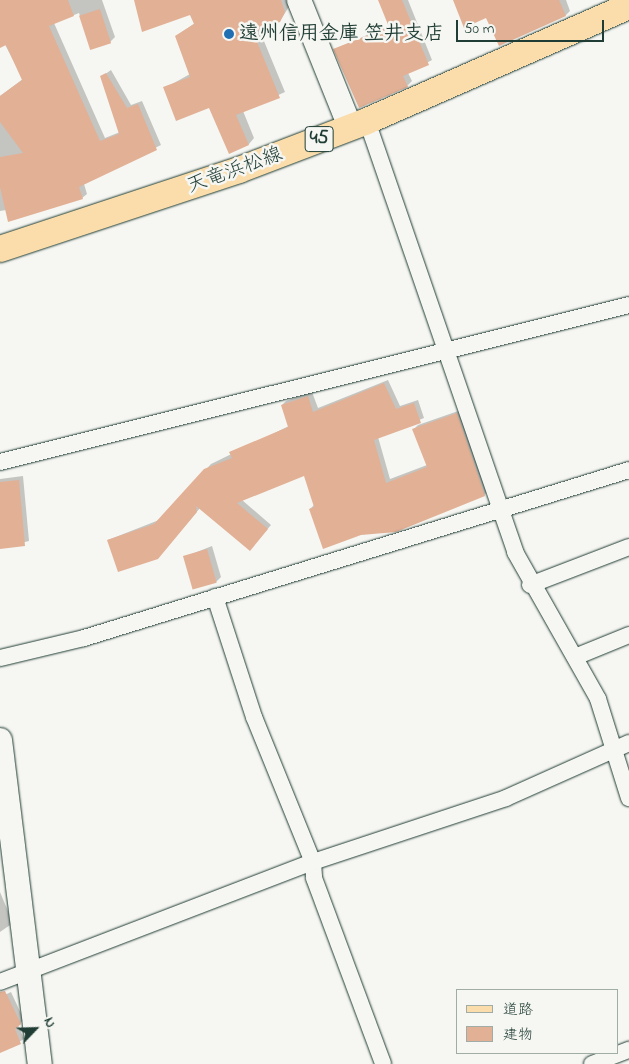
<!DOCTYPE html>
<html>
<head>
<meta charset="utf-8">
<style>
  body { margin:0 }
  #map { position:relative; width:629px; height:1064px; overflow:hidden; background:#f6f6f2; font-family:"Indie Flower","Klee One",sans-serif }
  div>[style] { position:absolute }
  .shadow>* { inset:0; background:#0003 }
  .building>* { inset:0; background:#e2b095; transform-origin:0 0 }
  .roads { filter:drop-shadow(0 0 1px #1f3d34) drop-shadow(0 0 1px #1f3d34) }
  .street>* { height:16px; margin:-8px; padding:0 8px; transform-origin:8px; border-radius:8px; background:#f6f6f2 }
  .secondary>* { height:24px; margin:-12px; padding:0 12px; transform-origin:12px; border-radius:12px; background:#f6f6f2 }
  .primary>* { height:26px; margin:-13px; padding:0 13px; transform-origin:13px; border-radius:13px; background:#faddab }
  .dots>* { width:14px; height:14px; translate:-50% -50%; box-sizing:border-box; border:2px solid #f6f6f2; border-radius:50% }
  span { translate:-50% -50%; white-space:nowrap; text-align:center; line-height:1.15; -webkit-text-stroke:5px #f6f6f2; paint-order:stroke }
  .shield-label span { padding:1px 4px; background:#f6f6f2; border:1px solid; border-radius:4px; -webkit-text-stroke-width:0 }
  .shield-label { font-size:19px; color:#1f3d34; font-weight:700 }
  .poi-label { font-size:20px; color:#1f3d34; font-weight:700 }
  .left { translate:0 -50%; text-align:left }
  .street-label { font-size:20px; color:#1f3d34 }
  .legend { position:absolute; left:456px; top:989px; width:162px; height:65px; box-sizing:border-box; background:#f6f6f2; border:1px solid #a0aca6; margin:0; padding:6px 9px; list-style:none; font-size:15px; color:#1f3d34 }
  .legend li { display:flex; align-items:center; gap:10px; height:25px }
  .legend b { width:25px; border:1px solid #a0aca6 }
  .north { position:absolute; left:10px; top:1004px; width:50px; height:50px; -webkit-text-stroke:4px #f6f6f2; paint-order:stroke; rotate:66deg; font-size:14px; font-weight:700; line-height:20px; text-align:center; color:#1f3d34 }
  .north::after { content:''; display:block; margin:auto; width:18px; height:22px; background:#1f3d34; clip-path:polygon(50% 0,100% 100%,50% 72%,0 100%) }
  .scale { position:absolute; left:456px; top:20px; width:148px; height:22px; box-sizing:border-box; border:2px solid #1f3d34; border-top:0; padding-left:6px; font-size:15px; line-height:18px; white-space:nowrap; color:#1f3d34; -webkit-text-stroke:4px #f6f6f2; paint-order:stroke }
</style>
</head>
<body>
<div id="map">
  <div class="shadow">
    <i style="clip-path:polygon(0 0,102px 0,115px 37px,110px 42px,91px 48px,79px 13px,54px 23px,105px 138px,120px 132px,101px 77px,111px 70px,131px 105px,142px 101px,161px 145px,84px 184px,87px 194px,82px 198px,0 211px,0 96px,23px 79px,0 35px)"></i>
    <i style="clip-path:polygon(136px 0,288px 0,290px 5px,280px 21px,259px 29px,285px 92px,243px 111px,254px 138px,249px 144px,230px 152px,210px 107px,165px 88px,190px 74px,176px 36px,195px 23px,191px 14px)"></i>
    <i style="clip-path:polygon(382px 0,408px 0,432px 60px,408px 73px,412px 81px,407px 86px,335px 49px,390px 25px)"></i>
    <i style="clip-path:polygon(453px 0,566px 0,570px 11px,566px 15px,487px 16px)"></i>
    <i style="clip-path:polygon(388px 380px,400px 406px,418px 400px,424px 418px,378px 437px,390px 479px,427px 465px,414px 429px,418px 425px,461px 410px,489px 491px,484px 495px,310px 509px,315px 504px,305px 474px,242px 500px,271px 525px,254px 545px,200px 508px,162px 553px,108px 540px,159px 520px,211px 464px,289px 426px,282px 405px,286px 401px,312px 392px,318px 408px)"></i>
    <i style="clip-path:polygon(23px 476px,29px 541px,0 548px,0 479px)"></i>
    <i style="clip-path:polygon(212px 546px,221px 577px,216px 582px,184px 557px)"></i>
    <i style="clip-path:polygon(0 892px,13px 923px,0 932px)"></i>
    <i style="clip-path:polygon(11px 992px,24px 1020px,18px 1025px,24px 1039px,6px 1049px,0 1037px,0 997px)"></i>
  </div>
  <div class="building">
    <i style="clip-path:polygon(0 0,68px 0,74px 16px,49px 26px,100px 141px,119px 134px,100px 76px,106px 73px,127px 108px,138px 104px,157px 150px,79px 187px,83px 199px,8px 222px,0 187px,0 157px,23px 153px,0 122px,0 96px,22px 80px,6px 45px,0 48px)"></i>
    <i style="clip-path:polygon(134px 0,281px 0,285px 12px,280px 22px,253px 32px,280px 98px,236px 115px,249px 145px,229px 154px,209px 108px,176px 121px,163px 87px,190px 77px,175px 36px,194px 24px,190px 15px,142px 32px)"></i>
    <i style="clip-path:polygon(378px 0,402px 0,429px 65px,403px 76px,408px 87px,359px 108px,333px 49px,389px 27px)"></i>
    <i style="clip-path:polygon(453px 0,559px 0,566px 16px,499px 46px,486px 18px,464px 28px)"></i>
    <i style="left:100px;top:9px;width:36px;height:22px;rotate:72deg"></i>
    <i style="clip-path:polygon(384px 383px,396px 409px,414px 403px,421px 423px,374px 440px,386px 483px,427px 467px,412px 429px,457px 413px,485px 496px,396px 532px,361px 535px,323px 549px,309px 509px,314px 507px,304px 476px,237px 503px,268px 529px,250px 551px,196px 506px,197px 512px,158px 559px,118px 572px,107px 540px,154px 524px,204px 469px,232px 458px,229px 452px,288px 427px,281px 405px,308px 396px,313px 412px)"></i>
    <i style="clip-path:polygon(19px 480px,25px 546px,0 549px,0 482px)"></i>
    <i style="left:207px;top:549px;width:35px;height:25px;rotate:74deg"></i>
    <i style="clip-path:polygon(5px 991px,21px 1024px,15px 1029px,21px 1044px,0 1053px,0 992px)"></i>
  </div>
  <div class="roads">
    <div class="street">
      <i style="left:367px;top:121px;width:456px;rotate:71deg"></i>
      <i style="left:515px;top:552px;width:169px;rotate:60.5deg"></i>
      <i style="left:598px;top:699px;width:104px;rotate:72.6deg"></i>
      <i style="left:0;top:462px;width:648px;rotate:-14.01deg"></i>
      <i style="left:530px;top:585px;width:106px;rotate:-21deg"></i>
      <i style="left:215px;top:597px;width:126px;rotate:72deg"></i>
      <i style="left:254px;top:717px;width:157px;rotate:67.9deg"></i>
      <i style="left:313px;top:862px;width:16px;rotate:86deg"></i>
      <i style="left:314px;top:878px;width:198px;rotate:69.6deg"></i>
      <i style="left:575px;top:657px;width:58px;rotate:-22.2deg"></i>
      <i style="left:0;top:658px;width:86px;rotate:-13.4deg"></i>
      <i style="left:84px;top:638px;width:570px;rotate:-17.13deg"></i>
      <i style="left:0;top:982px;width:335px;rotate:-21deg"></i>
      <i style="left:313px;top:862px;width:203px;rotate:-18.3deg"></i>
      <i style="left:506px;top:798px;width:135px;rotate:-24.1deg"></i>
      <i style="left:592px;top:1064px;width:40px;rotate:-21deg"></i>
    </div>
    <div class="secondary">
      <i style="left:299px;top:0;width:137px;rotate:68.1deg"></i>
      <i style="left:0;top:740px;width:326px;rotate:83deg"></i>
    </div>
    <div class="primary">
      <i style="left:0;top:249px;width:252px;rotate:-18.3deg"></i>
      <i style="left:239px;top:170px;width:137px;rotate:-20.9deg"></i>
      <i style="left:367px;top:121px;width:286px;rotate:-23.7deg"></i>
    </div>
  </div>
  <div class="dots">
    <i style="left:229px;top:34px;background:#1f6fb2"></i>
  </div>
  <div class="shield-label">
    <span style="left:319px;top:139px">45</span>
  </div>
  <div class="poi-label">
    <span class="left" style="left:239px;top:34px">遠州信用金庫 笠井支店</span>
  </div>
  <div class="street-label">
    <span style="left:235px;top:171px;rotate:-20deg">天竜浜松線</span>
  </div>
  <ul class="legend">
  <li><b style="height:6px;background:#faddab"></b>道路</li>
  <li><b style="height:14px;background:#e2b095"></b>建物</li>
  </ul>
  <div class="north">N</div>
  <div class="scale">50 m</div>
</div>
</body>
</html>
